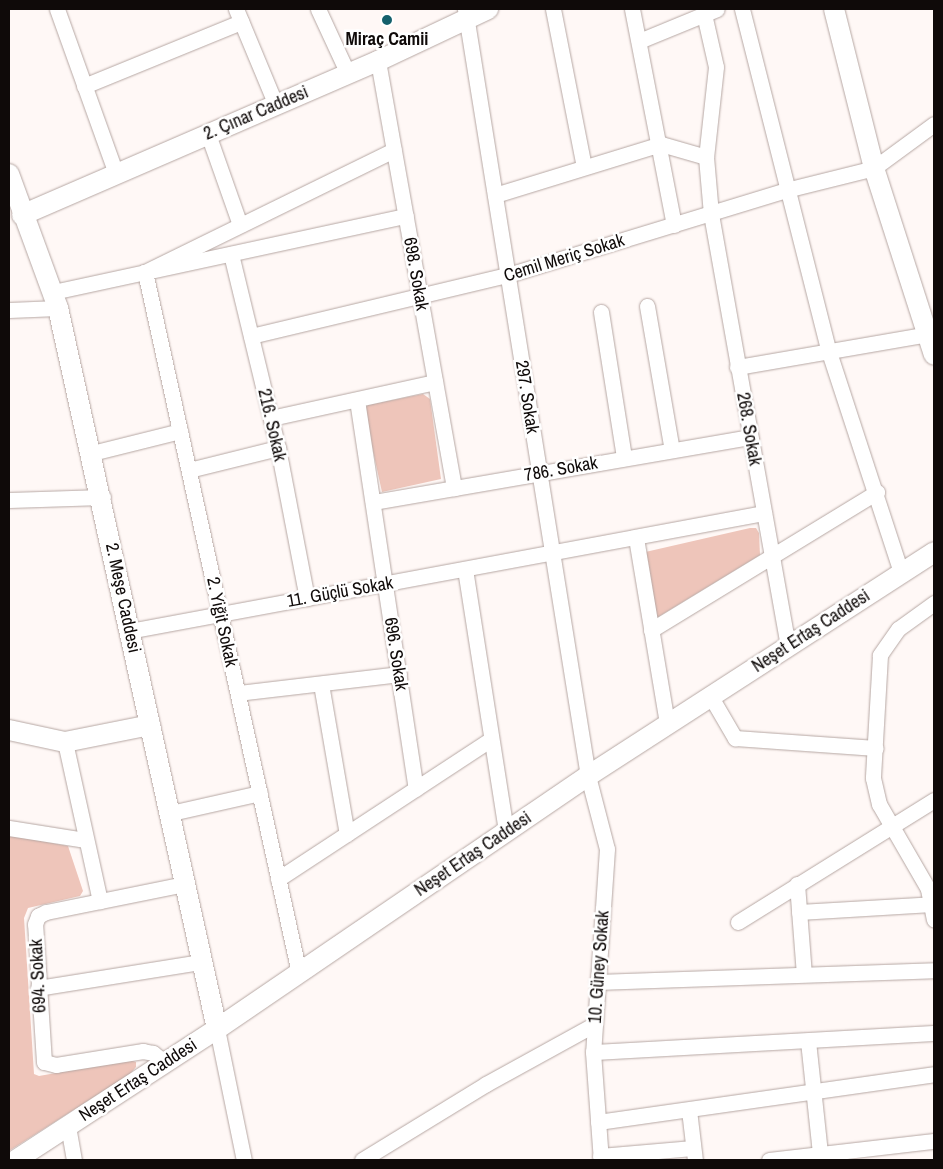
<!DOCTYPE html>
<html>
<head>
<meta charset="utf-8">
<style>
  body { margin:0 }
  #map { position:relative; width:943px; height:1169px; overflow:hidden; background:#fff8f6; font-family:"Archivo Narrow",sans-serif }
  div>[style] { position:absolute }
  .green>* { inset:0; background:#eec5ba }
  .roads { filter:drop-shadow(0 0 1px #b6a7a3) drop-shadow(0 0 1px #b6a7a3) }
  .street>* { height:15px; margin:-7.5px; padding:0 7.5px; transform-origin:7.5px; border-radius:7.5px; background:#fff }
  .secondary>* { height:20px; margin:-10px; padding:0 10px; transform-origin:10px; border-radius:10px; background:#fff }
  .dots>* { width:14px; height:14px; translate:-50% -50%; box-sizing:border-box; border:2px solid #fff; border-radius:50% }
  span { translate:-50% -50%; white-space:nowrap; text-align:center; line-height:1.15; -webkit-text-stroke:5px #fff; paint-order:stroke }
  .poi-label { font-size:18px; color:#0f0a09; font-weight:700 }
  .street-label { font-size:18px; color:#0f0a09 }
  .frame { position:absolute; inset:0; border:10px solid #0f0a09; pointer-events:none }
</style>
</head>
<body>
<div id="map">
  <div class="green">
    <i style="clip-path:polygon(423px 394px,430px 399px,441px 479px,382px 492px,364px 410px,368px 405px)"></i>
    <i style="clip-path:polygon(750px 528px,756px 528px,759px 533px,760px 555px,658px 617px,651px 614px,641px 553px)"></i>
    <i style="clip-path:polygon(9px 835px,68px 846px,83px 891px,80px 896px,28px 908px,24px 918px,34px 1074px,39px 1076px,129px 1060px,136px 1062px,136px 1067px,130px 1074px,9px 1151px)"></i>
  </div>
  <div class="roads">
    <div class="street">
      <i style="left:57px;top:9px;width:175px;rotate:70.3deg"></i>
      <i style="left:236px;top:9px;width:104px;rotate:67.4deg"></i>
      <i style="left:318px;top:9px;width:72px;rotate:65.2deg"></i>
      <i style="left:465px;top:9px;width:777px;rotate:80.89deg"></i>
      <i style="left:588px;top:776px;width:75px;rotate:75.4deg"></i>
      <i style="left:607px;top:849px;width:203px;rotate:93.9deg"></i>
      <i style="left:593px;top:1052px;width:108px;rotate:85.8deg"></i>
      <i style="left:553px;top:9px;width:161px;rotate:78.9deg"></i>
      <i style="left:632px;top:9px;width:220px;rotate:79deg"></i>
      <i style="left:742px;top:9px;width:351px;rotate:75.8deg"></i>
      <i style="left:828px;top:349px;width:235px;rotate:71.9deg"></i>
      <i style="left:704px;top:14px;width:54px;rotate:77.2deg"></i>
      <i style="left:716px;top:67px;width:91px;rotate:96.3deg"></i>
      <i style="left:706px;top:157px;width:57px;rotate:85deg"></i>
      <i style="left:711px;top:214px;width:438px;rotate:79.9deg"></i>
      <i style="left:639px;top:41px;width:84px;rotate:-22.3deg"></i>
      <i style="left:378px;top:61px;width:434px;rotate:79.9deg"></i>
      <i style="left:84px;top:86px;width:170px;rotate:-22.2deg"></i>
      <i style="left:208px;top:134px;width:96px;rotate:70.6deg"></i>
      <i style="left:495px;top:195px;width:174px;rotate:-17.1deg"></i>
      <i style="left:661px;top:144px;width:47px;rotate:16.1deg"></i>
      <i style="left:231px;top:254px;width:200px;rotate:76.4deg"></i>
      <i style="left:278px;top:448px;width:153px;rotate:79.1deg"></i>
      <i style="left:53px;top:292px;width:361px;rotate:-12.2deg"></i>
      <i style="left:647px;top:306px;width:146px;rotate:80.2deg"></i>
      <i style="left:9px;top:310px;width:49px;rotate:-2.3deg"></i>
      <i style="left:601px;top:312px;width:148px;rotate:81deg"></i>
      <i style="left:251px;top:336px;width:264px;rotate:-13.4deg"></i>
      <i style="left:508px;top:275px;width:295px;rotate:-17deg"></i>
      <i style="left:790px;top:189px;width:87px;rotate:-14deg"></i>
      <i style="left:874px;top:168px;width:74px;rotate:-36.3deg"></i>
      <i style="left:737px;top:367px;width:195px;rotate:-9.8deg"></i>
      <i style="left:357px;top:400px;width:393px;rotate:81.4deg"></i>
      <i style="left:271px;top:418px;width:168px;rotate:-12.4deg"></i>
      <i style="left:92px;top:453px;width:91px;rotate:-14deg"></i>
      <i style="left:189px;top:470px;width:92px;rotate:-13.9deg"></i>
      <i style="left:9px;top:500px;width:94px;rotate:-1.8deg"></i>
      <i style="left:373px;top:502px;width:383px;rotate:-9.8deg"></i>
      <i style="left:636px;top:538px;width:189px;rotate:80.5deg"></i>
      <i style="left:465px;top:569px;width:265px;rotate:81.1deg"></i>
      <i style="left:934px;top:603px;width:44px;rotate:144.2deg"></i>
      <i style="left:898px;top:629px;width:32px;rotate:125deg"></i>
      <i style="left:880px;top:655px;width:123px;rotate:93.3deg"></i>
      <i style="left:873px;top:778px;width:27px;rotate:77deg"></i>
      <i style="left:879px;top:804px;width:98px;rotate:60deg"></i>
      <i style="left:928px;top:889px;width:31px;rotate:79deg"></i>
      <i style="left:651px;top:630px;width:265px;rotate:-31.4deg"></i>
      <i style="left:129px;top:631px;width:646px;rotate:-10.53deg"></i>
      <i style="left:321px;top:684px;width:152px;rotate:80.2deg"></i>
      <i style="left:238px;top:693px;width:162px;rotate:-6.7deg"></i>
      <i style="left:711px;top:697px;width:48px;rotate:59.7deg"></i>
      <i style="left:735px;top:738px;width:141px;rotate:4.1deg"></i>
      <i style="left:65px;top:742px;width:163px;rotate:77.6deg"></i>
      <i style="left:171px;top:813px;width:91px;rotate:-12.7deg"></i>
      <i style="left:9px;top:828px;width:78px;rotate:8.9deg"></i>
      <i style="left:278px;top:879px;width:254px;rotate:-33.3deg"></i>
      <i style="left:797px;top:884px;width:90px;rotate:85.6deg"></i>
      <i style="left:799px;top:912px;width:133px;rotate:-3.4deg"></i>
      <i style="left:738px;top:922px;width:231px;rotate:-31.9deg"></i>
      <i style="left:299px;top:973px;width:718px;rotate:-102.39deg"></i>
      <i style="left:145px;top:272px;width:277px;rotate:-26.1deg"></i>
      <i style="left:597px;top:982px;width:337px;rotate:-2deg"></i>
      <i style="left:38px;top:988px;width:164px;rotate:-9.1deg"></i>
      <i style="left:217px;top:1029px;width:134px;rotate:78.4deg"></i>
      <i style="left:808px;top:1041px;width:114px;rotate:83.9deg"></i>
      <i style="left:593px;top:1052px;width:342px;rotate:-3.2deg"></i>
      <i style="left:163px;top:1061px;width:13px;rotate:-141deg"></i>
      <i style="left:153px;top:1053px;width:10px;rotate:-169deg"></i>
      <i style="left:143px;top:1051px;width:88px;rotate:170.9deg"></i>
      <i style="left:56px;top:1065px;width:12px;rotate:-166deg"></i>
      <i style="left:44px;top:1062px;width:138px;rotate:-93.7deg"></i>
      <i style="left:35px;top:924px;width:9px;rotate:-69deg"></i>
      <i style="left:38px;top:916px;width:9px;rotate:-27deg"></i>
      <i style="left:46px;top:912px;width:142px;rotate:-11.4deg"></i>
      <i style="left:689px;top:1110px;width:50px;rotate:83.2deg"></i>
      <i style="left:598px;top:1122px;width:339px;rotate:-8.1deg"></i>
      <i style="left:68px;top:1126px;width:35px;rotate:80deg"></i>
      <i style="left:600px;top:1156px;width:93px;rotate:-4.9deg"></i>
      <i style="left:362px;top:1160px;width:145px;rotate:-31.5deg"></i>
      <i style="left:486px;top:1084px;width:124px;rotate:-28.8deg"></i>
      <i style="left:769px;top:1160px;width:166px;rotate:-6.6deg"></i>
    </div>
    <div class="secondary">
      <i style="left:834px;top:9px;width:164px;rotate:75.9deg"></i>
      <i style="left:874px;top:168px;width:196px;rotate:72.2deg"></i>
      <i style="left:9px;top:174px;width:143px;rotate:69.9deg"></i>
      <i style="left:58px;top:308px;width:738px;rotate:77.56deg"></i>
      <i style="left:22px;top:215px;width:388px;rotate:-23.4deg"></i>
      <i style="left:378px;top:61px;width:122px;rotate:-25.3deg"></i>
      <i style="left:9px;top:730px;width:57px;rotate:12.1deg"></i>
      <i style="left:65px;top:742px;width:87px;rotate:-11.3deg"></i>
      <i style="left:16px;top:1160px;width:240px;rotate:-33.1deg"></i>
      <i style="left:217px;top:1029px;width:449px;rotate:-34.3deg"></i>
      <i style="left:588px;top:776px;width:412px;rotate:-32.9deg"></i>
    </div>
  </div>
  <div class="dots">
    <i style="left:387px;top:20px;background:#14606c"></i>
  </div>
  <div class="poi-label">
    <span style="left:387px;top:39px">Miraç Camii</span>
  </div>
  <div class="street-label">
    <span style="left:256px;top:113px;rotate:-23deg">2. Çınar Caddesi</span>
    <span style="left:564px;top:258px;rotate:-17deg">Cemil Meriç Sokak</span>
    <span style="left:416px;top:274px;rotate:80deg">698. Sokak</span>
    <span style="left:527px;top:397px;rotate:81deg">297. Sokak</span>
    <span style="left:272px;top:425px;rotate:77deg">216. Sokak</span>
    <span style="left:749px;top:429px;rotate:80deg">268. Sokak</span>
    <span style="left:561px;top:469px;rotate:-10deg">786. Sokak</span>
    <span style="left:340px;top:592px;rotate:-10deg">11. Güçlü Sokak</span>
    <span style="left:123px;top:598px;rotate:78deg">2. Meşe Caddesi</span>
    <span style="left:222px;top:622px;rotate:78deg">2. Yiğit Sokak</span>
    <span style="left:811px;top:631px;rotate:-33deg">Neşet Ertaş Caddesi</span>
    <span style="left:396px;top:654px;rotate:81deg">696. Sokak</span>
    <span style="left:473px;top:854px;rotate:-34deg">Neşet Ertaş Caddesi</span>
    <span style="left:599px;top:967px;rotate:-86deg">10. Güney Sokak</span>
    <span style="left:38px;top:976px;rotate:-93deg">694. Sokak</span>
    <span style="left:138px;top:1080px;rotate:-33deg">Neşet Ertaş Caddesi</span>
  </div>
  <div class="frame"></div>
</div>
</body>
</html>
